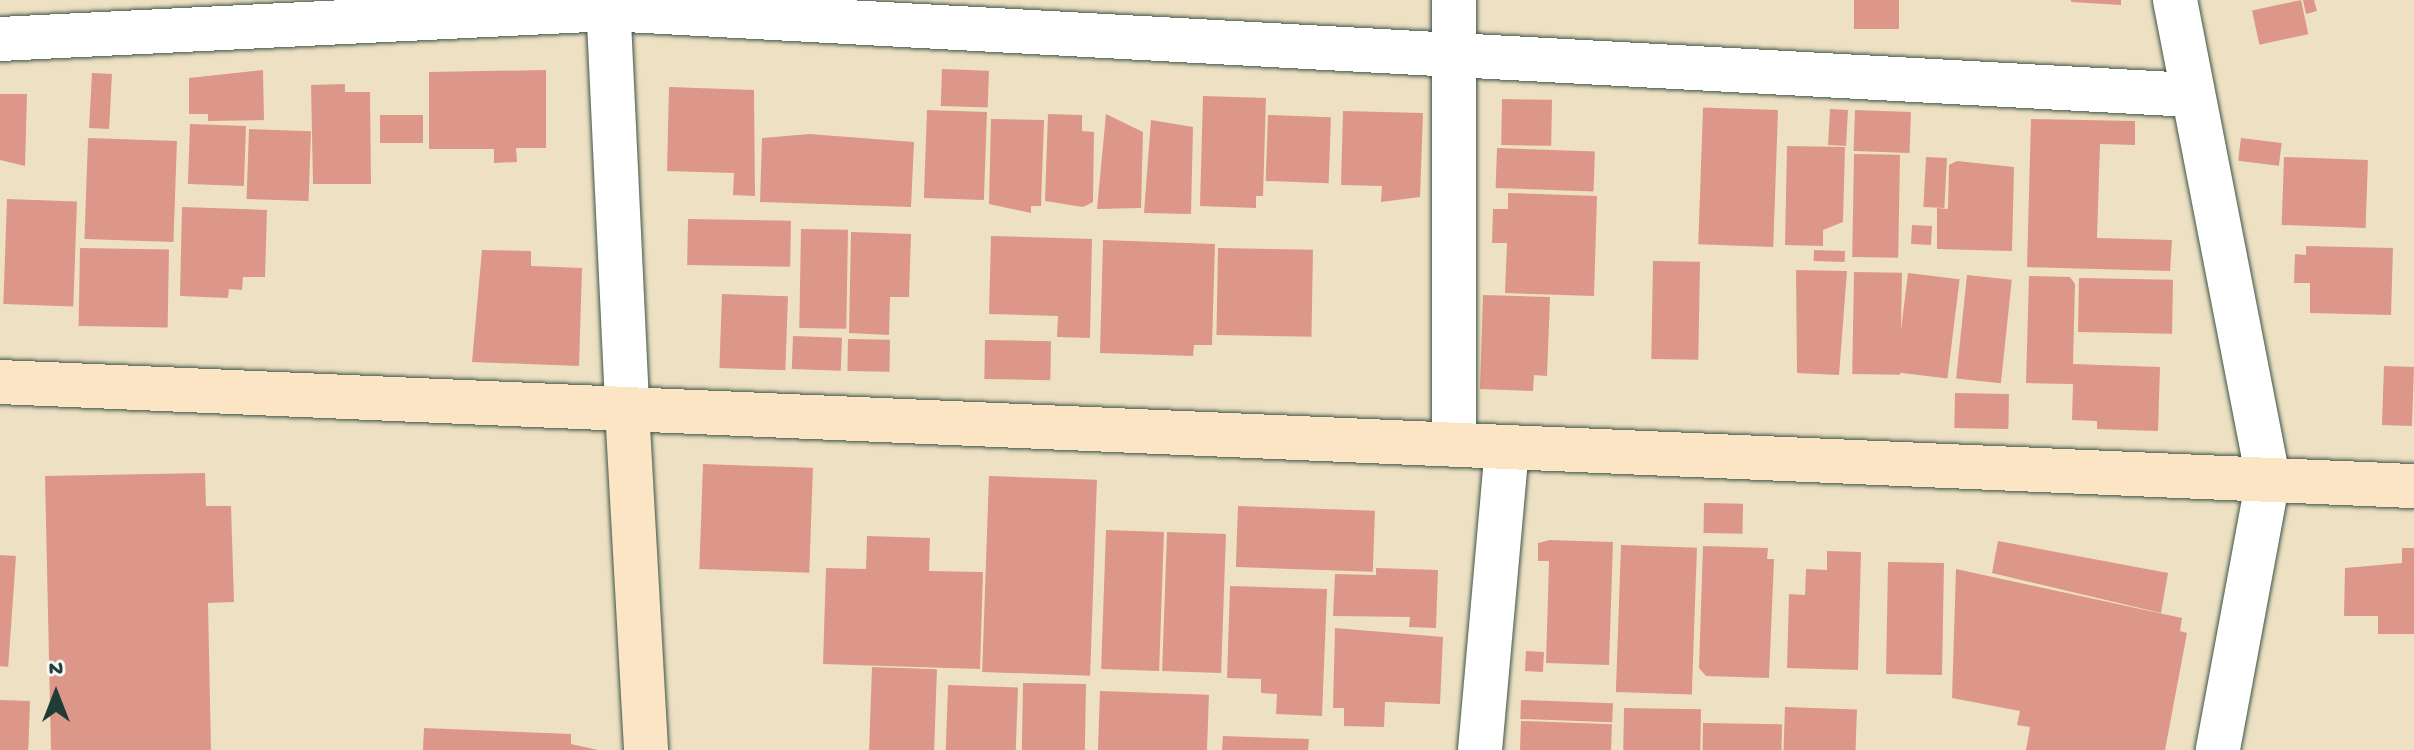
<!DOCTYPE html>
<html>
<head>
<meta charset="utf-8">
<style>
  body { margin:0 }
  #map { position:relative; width:2414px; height:750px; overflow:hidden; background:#eee1c3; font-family:"Gochi Hand",sans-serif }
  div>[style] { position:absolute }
  .building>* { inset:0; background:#dc9789; transform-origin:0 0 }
  .roads { filter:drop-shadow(0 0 2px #3e5649) drop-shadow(0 0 2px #3e5649) }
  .street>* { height:44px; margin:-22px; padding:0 22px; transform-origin:22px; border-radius:22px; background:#fff }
  .secondary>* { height:44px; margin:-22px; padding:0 22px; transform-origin:22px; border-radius:22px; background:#fce5c4 }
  span { translate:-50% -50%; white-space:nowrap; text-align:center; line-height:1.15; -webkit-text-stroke:6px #f6f6f2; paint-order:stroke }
  .north { position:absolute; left:16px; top:654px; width:80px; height:80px; -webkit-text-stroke:6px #f6f6f2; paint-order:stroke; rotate:0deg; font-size:22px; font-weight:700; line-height:32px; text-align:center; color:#1f3d34 }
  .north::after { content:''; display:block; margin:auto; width:28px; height:36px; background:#1f3d34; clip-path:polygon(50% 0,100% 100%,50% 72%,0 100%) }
</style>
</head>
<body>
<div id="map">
  <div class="building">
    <i style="left:1854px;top:0;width:45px;height:29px"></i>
    <i style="clip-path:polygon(2071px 0,2121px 0,2121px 5px,2071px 2px)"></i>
    <i style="left:2301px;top:0;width:35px;height:50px;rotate:78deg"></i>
    <i style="clip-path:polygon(2303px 0,2314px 0,2317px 11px,2306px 14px)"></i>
    <i style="left:942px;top:69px;width:47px;height:37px;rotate:2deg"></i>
    <i style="clip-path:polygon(263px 70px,264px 120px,208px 121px,208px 114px,189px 114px,189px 78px)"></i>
    <i style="clip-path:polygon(546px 70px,546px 148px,516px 148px,517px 162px,494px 163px,494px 149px,429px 149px,429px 72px)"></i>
    <i style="left:92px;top:73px;width:20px;height:55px;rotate:3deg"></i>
    <i style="clip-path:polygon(345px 84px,345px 92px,370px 92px,371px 184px,313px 184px,311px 85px)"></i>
    <i style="clip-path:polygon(669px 87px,754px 90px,755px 196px,733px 195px,734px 173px,667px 171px)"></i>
    <i style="clip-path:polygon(0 94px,27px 94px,25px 166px,0 160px)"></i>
    <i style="clip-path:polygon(1203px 96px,1266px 98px,1263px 196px,1256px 196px,1256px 208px,1200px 206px)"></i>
    <i style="left:1502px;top:99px;width:50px;height:46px;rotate:1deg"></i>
    <i style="left:1830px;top:109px;width:18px;height:36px;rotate:3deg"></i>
    <i style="left:927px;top:110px;width:60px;height:88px;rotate:2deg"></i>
    <i style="left:1778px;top:110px;width:137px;height:75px;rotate:92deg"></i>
    <i style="left:1855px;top:110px;width:56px;height:41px;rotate:2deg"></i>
    <i style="clip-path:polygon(1343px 111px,1423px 113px,1420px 197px,1381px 202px,1382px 186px,1341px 185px)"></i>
    <i style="clip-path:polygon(1048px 114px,1082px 115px,1082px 131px,1094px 132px,1093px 202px,1083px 207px,1045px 201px)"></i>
    <i style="clip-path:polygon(1106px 114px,1143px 132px,1141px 208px,1097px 209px)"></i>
    <i style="left:423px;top:115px;width:28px;height:43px;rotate:90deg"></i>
    <i style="left:1268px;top:115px;width:63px;height:66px;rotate:2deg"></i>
    <i style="clip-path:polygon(991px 119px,1044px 120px,1041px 206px,1031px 206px,1031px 213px,989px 204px)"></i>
    <i style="clip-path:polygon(2031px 119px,2135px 121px,2135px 145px,2100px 144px,2097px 238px,2172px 240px,2170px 271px,2027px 267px)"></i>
    <i style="clip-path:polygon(1151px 120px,1193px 127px,1191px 214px,1144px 213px)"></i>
    <i style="left:190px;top:124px;width:56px;height:60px;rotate:2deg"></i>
    <i style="left:249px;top:129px;width:62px;height:70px;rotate:2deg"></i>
    <i style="clip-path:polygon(809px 134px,914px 142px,911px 207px,760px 202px,762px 138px)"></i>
    <i style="left:88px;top:138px;width:89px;height:101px;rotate:2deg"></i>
    <i style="left:2241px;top:138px;width:41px;height:23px;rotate:7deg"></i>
    <i style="clip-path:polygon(1787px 146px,1845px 147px,1843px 222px,1823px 230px,1823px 246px,1785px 245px)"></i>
    <i style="left:1497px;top:148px;width:98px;height:40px;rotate:2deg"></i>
    <i style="left:1854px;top:154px;width:46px;height:103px;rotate:1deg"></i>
    <i style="left:1926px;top:157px;width:21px;height:50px;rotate:3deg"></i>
    <i style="left:2284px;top:157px;width:84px;height:68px;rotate:2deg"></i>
    <i style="clip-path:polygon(1957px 161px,2014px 167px,2012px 251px,1937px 249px,1937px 208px,1948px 209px,1949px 165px)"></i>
    <i style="clip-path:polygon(1508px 193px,1597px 196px,1594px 296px,1505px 293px,1507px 243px,1492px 243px,1493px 209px,1508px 209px)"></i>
    <i style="left:7px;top:199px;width:70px;height:105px;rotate:2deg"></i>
    <i style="clip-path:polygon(182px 207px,267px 210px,265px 277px,243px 277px,242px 290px,229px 289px,228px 298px,180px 296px)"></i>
    <i style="left:688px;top:219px;width:103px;height:46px;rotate:1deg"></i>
    <i style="left:1912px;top:225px;width:20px;height:19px;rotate:3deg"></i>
    <i style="left:801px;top:229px;width:47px;height:99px;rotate:1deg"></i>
    <i style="clip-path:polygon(851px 232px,911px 234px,909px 297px,890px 297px,889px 335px,849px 333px)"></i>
    <i style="clip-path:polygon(991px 236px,1092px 239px,1090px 338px,1057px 337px,1058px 316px,989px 314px)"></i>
    <i style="clip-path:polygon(1103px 240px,1215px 244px,1212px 345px,1194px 345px,1193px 356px,1100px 353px)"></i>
    <i style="clip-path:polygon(2306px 246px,2393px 248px,2391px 315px,2310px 313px,2310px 283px,2294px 283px,2295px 254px,2306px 255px)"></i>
    <i style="left:80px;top:248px;width:89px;height:78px;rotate:1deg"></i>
    <i style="left:1218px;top:248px;width:95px;height:87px;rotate:1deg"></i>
    <i style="clip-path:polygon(482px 250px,531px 251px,531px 266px,582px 268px,579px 366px,472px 362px)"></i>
    <i style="left:1814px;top:250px;width:31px;height:11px;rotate:2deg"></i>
    <i style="left:1653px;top:261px;width:47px;height:98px;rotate:1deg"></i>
    <i style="clip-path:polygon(1796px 270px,1847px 271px,1839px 375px,1797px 373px)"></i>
    <i style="left:1854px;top:272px;width:48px;height:102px;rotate:1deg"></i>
    <i style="left:1908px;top:273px;width:52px;height:100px;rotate:7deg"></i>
    <i style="left:1967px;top:275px;width:45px;height:104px;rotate:6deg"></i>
    <i style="clip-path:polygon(2029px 276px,2070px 277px,2075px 284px,2073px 364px,2160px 367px,2158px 431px,2097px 429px,2097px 421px,2072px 420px,2073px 384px,2026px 383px)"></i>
    <i style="left:2079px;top:278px;width:94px;height:54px;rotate:1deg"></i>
    <i style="left:722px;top:294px;width:66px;height:74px;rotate:2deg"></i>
    <i style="clip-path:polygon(1483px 295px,1550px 297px,1547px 376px,1534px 375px,1533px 391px,1480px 389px)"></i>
    <i style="left:793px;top:336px;width:49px;height:33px;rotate:2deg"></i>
    <i style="left:848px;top:339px;width:42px;height:32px;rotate:1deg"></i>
    <i style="left:985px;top:340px;width:66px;height:39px;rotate:1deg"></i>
    <i style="left:2384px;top:366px;width:30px;height:59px;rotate:2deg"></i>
    <i style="left:1955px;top:393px;width:54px;height:35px;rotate:1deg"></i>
    <i style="left:703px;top:464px;width:110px;height:105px;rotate:2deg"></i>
    <i style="clip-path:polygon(205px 473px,206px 506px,231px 506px,234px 602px,208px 603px,211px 750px,51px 750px,45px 476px)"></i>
    <i style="left:989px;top:476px;width:108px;height:196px;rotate:2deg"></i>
    <i style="left:1704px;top:503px;width:39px;height:30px;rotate:1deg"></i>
    <i style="left:1238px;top:506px;width:137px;height:61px;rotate:2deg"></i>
    <i style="left:1106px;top:530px;width:58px;height:139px;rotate:2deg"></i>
    <i style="left:1167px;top:532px;width:59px;height:139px;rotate:2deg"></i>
    <i style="clip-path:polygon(867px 536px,930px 538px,929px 571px,983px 572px,980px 669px,823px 664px,826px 568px,866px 569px)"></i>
    <i style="clip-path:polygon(1550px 540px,1613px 542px,1609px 665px,1546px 663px,1549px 561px,1538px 561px,1538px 543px)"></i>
    <i style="clip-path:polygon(1998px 541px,2168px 573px,2161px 613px,1992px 573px)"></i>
    <i style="left:1621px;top:545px;width:76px;height:147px;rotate:2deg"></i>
    <i style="clip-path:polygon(1703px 546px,1768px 548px,1767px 559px,1774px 559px,1769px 678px,1706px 676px,1699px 668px)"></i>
    <i style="clip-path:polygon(2402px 548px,2414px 548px,2414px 634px,2378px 634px,2378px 616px,2344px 616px,2345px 568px,2402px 563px)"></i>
    <i style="clip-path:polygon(1827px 551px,1861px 552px,1858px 670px,1787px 668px,1789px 594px,1805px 595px,1806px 569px,1827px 570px)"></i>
    <i style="left:0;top:555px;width:16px;height:111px;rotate:4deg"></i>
    <i style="left:1888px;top:562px;width:56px;height:112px;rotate:1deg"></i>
    <i style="clip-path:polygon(1376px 568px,1438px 570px,1436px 628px,1409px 627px,1410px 617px,1333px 616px,1335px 574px,1376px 575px)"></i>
    <i style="clip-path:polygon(1956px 569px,2182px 618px,2180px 631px,2187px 633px,2165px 750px,2026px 750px,2030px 727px,2017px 725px,2020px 711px,1952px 698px)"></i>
    <i style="clip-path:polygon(1230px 586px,1327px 589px,1322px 716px,1276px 714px,1277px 694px,1261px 693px,1261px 679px,1227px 678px)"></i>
    <i style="clip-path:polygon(1335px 628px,1443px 637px,1440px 704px,1385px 702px,1384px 727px,1344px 726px,1344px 708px,1333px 708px)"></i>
    <i style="left:1526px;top:651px;width:18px;height:20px;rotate:3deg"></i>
    <i style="left:872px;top:667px;width:65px;height:83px;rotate:2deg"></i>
    <i style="left:1023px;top:683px;width:63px;height:67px;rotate:1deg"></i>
    <i style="left:948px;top:685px;width:70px;height:65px;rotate:2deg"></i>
    <i style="left:1100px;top:691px;width:109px;height:59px;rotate:2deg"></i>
    <i style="left:0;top:700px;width:30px;height:50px;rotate:2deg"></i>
    <i style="left:1521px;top:700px;width:92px;height:19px;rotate:2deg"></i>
    <i style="left:1785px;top:707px;width:72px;height:43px;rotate:2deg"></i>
    <i style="left:1624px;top:708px;width:77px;height:42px;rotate:1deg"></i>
    <i style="left:1521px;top:721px;width:91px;height:29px;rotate:2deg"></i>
    <i style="left:1703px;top:723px;width:79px;height:27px;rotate:1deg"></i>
    <i style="clip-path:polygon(424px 728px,571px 734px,571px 744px,598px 750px,423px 750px)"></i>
    <i style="clip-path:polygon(1223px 736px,1309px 739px,1308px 750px,1222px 750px)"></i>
  </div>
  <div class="roads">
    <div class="street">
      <i style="left:608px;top:0;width:409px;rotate:87.3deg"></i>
      <i style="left:2175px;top:0;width:488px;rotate:79deg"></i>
      <i style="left:2268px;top:479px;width:276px;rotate:100.5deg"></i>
      <i style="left:0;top:39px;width:609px;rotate:-2.82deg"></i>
      <i style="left:608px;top:9px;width:1587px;rotate:3.11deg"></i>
      <i style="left:1454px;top:445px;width:445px;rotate:-90deg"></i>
      <i style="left:1480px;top:750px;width:304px;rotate:-84.9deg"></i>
    </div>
    <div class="secondary">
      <i style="left:0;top:382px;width:2416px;rotate:2.47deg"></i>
      <i style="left:627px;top:409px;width:342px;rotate:86.8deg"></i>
    </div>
  </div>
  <div class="north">N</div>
</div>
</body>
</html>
